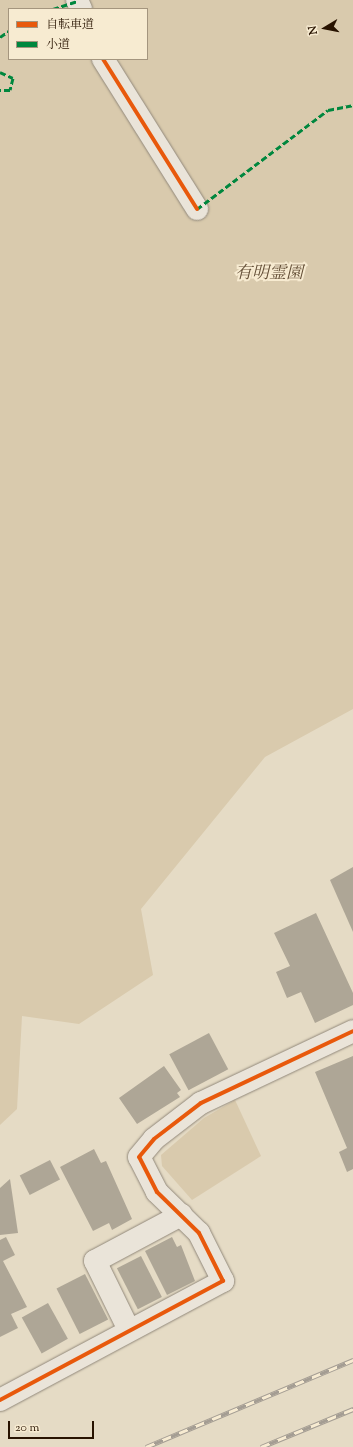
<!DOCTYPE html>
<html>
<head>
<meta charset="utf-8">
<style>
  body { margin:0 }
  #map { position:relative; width:353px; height:1447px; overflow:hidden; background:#e5dbc5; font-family:"Sorts Mill Goudy","Noto Serif JP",serif }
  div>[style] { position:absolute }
  .green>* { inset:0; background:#d9caad }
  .building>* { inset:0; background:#aea696; transform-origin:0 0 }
  .roads { filter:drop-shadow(0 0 1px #91887a) drop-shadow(0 0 1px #91887a) }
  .minor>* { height:22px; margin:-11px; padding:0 11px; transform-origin:11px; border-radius:11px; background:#eae4d9 }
  .rail>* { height:4.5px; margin-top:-2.25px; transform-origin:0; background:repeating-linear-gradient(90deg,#f7ebd1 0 9px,#a49d93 0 18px); box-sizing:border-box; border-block:1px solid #a49d93 }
  .quiet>* { height:3px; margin-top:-1.5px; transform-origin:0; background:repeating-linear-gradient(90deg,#00873e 0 6px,transparent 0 9px) }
  .cycleway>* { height:4px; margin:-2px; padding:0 2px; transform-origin:2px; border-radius:2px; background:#e8590c }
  span { translate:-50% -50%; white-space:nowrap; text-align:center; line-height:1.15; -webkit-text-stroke:4px #f7ebd1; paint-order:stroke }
  .park-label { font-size:17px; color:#634e36; font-style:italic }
  .legend { position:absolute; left:8px; top:8px; width:140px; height:52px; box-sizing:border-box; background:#f7ebd1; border:1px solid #a4957e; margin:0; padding:5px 7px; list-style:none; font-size:12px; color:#281301 }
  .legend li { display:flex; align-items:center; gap:8px; height:20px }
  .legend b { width:20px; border:1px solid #a4957e }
  .north { position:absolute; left:305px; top:8px; width:40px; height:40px; -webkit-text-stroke:3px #f7ebd1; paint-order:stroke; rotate:260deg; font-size:11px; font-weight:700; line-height:16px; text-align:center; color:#281301 }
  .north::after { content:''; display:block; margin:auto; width:14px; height:18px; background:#281301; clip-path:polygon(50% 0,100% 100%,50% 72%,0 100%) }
  .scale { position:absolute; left:8px; top:1421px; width:86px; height:18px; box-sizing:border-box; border:2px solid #281301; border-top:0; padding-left:5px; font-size:12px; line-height:14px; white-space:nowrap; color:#281301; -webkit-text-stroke:3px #f7ebd1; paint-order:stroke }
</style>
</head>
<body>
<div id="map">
  <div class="green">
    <i style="clip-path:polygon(evenodd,0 0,353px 0,353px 709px,265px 757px,141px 909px,153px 975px,79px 1024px,22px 1016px,17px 1109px,0 1125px,0 0,9px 9px,147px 9px,147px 59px,9px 59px,9px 9px)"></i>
    <i style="clip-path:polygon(235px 1100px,261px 1156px,192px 1200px,162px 1166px,161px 1155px,204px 1118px)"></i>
  </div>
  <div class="building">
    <i style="clip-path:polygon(353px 867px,353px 932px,330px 880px)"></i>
    <i style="clip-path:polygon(316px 913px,353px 993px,353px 1005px,315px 1023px,301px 992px,287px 998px,276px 972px,290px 966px,274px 933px)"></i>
    <i style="left:209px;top:1033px;width:41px;height:45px;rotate:62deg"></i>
    <i style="clip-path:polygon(353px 1056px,353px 1169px,347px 1172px,339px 1152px,347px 1148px,315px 1072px)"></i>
    <i style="clip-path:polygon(164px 1066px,181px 1090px,177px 1093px,180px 1097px,137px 1124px,119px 1098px)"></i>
    <i style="clip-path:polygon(94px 1149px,101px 1163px,106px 1161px,132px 1219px,112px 1230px,109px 1223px,93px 1231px,60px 1167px)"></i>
    <i style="left:50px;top:1160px;width:22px;height:34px;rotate:63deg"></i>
    <i style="clip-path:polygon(10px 1179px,18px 1233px,0 1235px,0 1188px)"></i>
    <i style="clip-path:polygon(6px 1237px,15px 1255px,3px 1261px,27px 1307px,11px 1314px,18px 1328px,0 1337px,0 1240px)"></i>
    <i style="clip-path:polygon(172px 1237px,177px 1247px,181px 1245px,195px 1281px,167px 1295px,145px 1251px)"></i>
    <i style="left:141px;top:1256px;width:46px;height:27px;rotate:63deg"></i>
    <i style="left:85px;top:1274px;width:51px;height:32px;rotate:63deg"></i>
    <i style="left:48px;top:1303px;width:41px;height:30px;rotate:61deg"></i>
  </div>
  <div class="roads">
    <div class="minor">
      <i style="left:77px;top:0;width:10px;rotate:66deg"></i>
      <i style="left:103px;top:59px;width:177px;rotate:57.9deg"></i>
      <i style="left:129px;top:1330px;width:77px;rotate:-116.2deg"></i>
      <i style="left:95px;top:1261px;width:98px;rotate:-28.1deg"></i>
      <i style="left:0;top:1400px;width:253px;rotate:-28.1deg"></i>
      <i style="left:223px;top:1281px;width:54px;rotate:-116.6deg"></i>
      <i style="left:199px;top:1233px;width:59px;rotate:-135.7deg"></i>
      <i style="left:157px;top:1192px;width:39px;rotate:-117deg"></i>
      <i style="left:139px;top:1157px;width:23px;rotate:-50deg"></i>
      <i style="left:154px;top:1139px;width:59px;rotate:-37.5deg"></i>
      <i style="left:201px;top:1103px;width:168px;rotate:-25.3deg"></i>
    </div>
  </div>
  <div class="rail">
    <i style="left:146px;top:1447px;width:225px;rotate:-22.8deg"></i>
    <i style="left:261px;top:1447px;width:100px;rotate:-22.4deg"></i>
  </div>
  <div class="quiet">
    <i style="left:53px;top:9px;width:25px;rotate:-18deg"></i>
    <i style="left:0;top:37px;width:11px;rotate:-34deg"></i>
    <i style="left:0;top:72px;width:14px;rotate:25deg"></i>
    <i style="left:13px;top:78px;width:12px;rotate:104deg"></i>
    <i style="left:10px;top:90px;width:10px;rotate:180deg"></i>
    <i style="left:197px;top:209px;width:164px;rotate:-37.1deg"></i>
    <i style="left:328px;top:110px;width:25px;rotate:-11deg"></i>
  </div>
  <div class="cycleway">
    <i style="left:103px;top:59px;width:177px;rotate:57.9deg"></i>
    <i style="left:0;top:1400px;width:253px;rotate:-28.1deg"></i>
    <i style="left:223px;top:1281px;width:54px;rotate:-116.6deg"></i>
    <i style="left:199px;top:1233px;width:59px;rotate:-135.7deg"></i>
    <i style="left:157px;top:1192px;width:39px;rotate:-117deg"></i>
    <i style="left:139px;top:1157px;width:23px;rotate:-50deg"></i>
    <i style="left:154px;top:1139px;width:59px;rotate:-37.5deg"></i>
    <i style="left:201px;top:1103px;width:168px;rotate:-25.3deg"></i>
  </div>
  <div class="park-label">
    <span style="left:269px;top:275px">有明霊園</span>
  </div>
  <ul class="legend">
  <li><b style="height:5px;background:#e8590c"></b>自転車道</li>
  <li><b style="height:5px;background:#00873e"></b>小道</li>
  </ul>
  <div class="north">N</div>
  <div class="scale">20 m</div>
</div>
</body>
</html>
